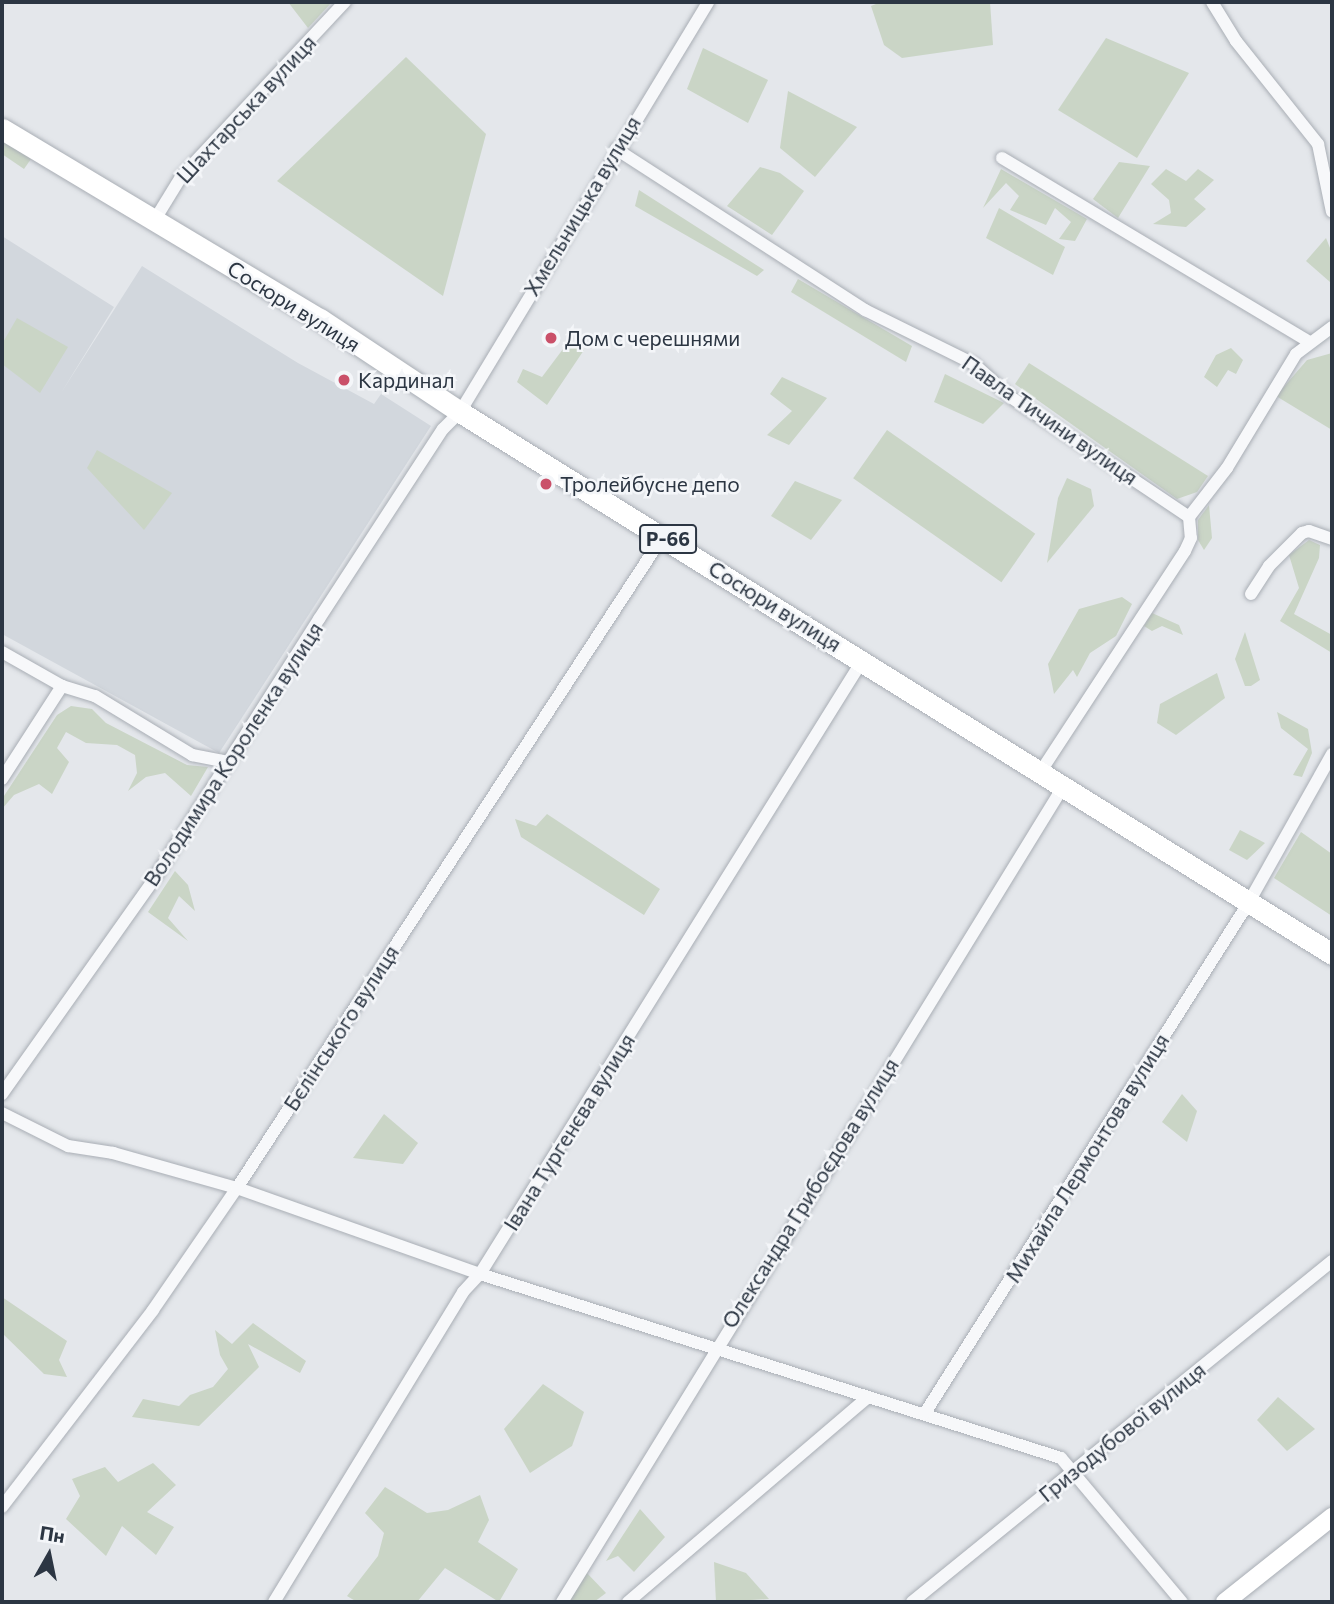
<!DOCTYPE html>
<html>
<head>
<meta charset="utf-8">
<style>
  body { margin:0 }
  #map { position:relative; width:1334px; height:1604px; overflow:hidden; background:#e4e7eb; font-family:Commissioner,sans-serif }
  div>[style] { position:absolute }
  .built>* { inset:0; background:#d2d7dd }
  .green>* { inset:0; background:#cad5c6; transform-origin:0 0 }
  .roads { filter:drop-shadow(0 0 2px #a9aeb5) drop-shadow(0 0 2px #a9aeb5) }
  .minor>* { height:12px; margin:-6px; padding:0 6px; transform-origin:6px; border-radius:6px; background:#f7f8fa }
  .secondary>* { height:18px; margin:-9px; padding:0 9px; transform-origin:9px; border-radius:9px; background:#fff }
  .primary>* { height:21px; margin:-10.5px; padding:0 10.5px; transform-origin:10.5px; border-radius:10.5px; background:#fff }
  .dots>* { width:19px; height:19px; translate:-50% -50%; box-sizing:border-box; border:4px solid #f4f6f9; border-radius:50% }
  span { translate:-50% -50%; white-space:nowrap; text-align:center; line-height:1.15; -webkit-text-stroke:5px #f4f6f9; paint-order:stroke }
  .shield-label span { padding:2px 5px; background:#f4f6f9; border:2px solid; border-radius:5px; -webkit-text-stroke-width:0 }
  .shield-label { font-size:19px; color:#2c3643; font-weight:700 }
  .street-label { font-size:21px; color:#2c3643 }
  .poi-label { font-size:21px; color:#2c3643 }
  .left { translate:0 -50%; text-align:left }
  .frame { position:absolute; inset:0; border:4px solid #2c3643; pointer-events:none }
  .north { position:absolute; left:14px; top:1520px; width:70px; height:70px; -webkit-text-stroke:5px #f4f6f9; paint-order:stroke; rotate:9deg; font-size:19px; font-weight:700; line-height:28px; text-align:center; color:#2c3643 }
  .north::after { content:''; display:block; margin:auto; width:24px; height:32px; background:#2c3643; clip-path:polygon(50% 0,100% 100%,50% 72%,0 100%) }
</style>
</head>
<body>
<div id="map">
  <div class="built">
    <i style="clip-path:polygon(2px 236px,114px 307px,61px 393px,142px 266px,298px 363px,374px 404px,381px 394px,431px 426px,219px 753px,2px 634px)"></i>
  </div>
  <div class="green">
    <i style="clip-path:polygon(288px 2px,332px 2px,308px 28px)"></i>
    <i style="clip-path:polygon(881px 2px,990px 2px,993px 45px,902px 58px,884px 45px,871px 6px)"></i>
    <i style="clip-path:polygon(1106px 38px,1189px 73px,1137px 158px,1058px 110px)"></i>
    <i style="clip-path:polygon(703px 48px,768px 80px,748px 123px,687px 89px)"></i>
    <i style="clip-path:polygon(406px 57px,486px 134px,443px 296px,277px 181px)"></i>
    <i style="clip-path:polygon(788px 91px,857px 127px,815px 177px,780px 148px)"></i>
    <i style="clip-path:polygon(2px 140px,31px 159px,24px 169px,2px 154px)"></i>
    <i style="clip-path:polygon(1119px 162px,1150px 166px,1118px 218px,1093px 199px)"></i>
    <i style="clip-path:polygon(760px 167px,780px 173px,804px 191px,772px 235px,727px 206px)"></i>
    <i style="clip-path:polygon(1001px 169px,1087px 219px,1075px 241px,1059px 239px,1071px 222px,1055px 208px,1046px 225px,1010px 210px,1019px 196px,1006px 183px,983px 208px)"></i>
    <i style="clip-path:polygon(1166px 169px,1186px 181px,1198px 169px,1214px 180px,1194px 199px,1206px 209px,1186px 227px,1153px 224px,1171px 213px,1169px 200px,1151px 184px)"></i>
    <i style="clip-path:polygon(639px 190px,764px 270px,757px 276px,635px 206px)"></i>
    <i style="clip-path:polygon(999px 208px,1065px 247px,1053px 275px,986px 238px)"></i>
    <i style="clip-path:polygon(1326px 238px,1332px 253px,1330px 282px,1306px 261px)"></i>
    <i style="clip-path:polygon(798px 279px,912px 346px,906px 362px,791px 292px)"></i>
    <i style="clip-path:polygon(17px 318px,68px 347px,40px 393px,2px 364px,2px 344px)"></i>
    <i style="clip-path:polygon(569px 341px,584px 350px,547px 405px,517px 382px,523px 369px,542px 377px)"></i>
    <i style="clip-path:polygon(1231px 348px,1243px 360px,1236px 374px,1228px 370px,1217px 387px,1204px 377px,1216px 355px)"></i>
    <i style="clip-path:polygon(1332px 353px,1332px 430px,1276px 396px,1307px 360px)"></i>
    <i style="clip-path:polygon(1029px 363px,1208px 476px,1197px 492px,1177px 499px,1015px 384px)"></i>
    <i style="clip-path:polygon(945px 374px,1004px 403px,983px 424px,934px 402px)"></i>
    <i style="clip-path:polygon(782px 377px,827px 398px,789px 445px,767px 435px,792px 411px,770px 394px)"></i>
    <i style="left:887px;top:430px;width:181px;height:59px;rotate:35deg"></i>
    <i style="clip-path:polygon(97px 450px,172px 493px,144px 530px,87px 468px)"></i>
    <i style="clip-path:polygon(1067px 478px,1091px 489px,1094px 506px,1047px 563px,1058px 498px)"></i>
    <i style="clip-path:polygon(795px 481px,842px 500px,811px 540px,771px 516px)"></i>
    <i style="clip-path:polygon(1209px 505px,1212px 538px,1204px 550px,1198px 540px,1198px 520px)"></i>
    <i style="clip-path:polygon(1309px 540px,1320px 545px,1319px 558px,1294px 614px,1332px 635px,1332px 653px,1280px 621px,1299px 588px,1289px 555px)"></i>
    <i style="clip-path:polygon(1122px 597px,1132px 604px,1116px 636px,1090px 653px,1077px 677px,1073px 670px,1054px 694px,1048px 664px,1079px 609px)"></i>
    <i style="clip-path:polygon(1152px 613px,1179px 625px,1183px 635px,1162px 626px,1152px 631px,1144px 626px)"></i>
    <i style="clip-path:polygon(1245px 632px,1260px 680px,1251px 686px,1245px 686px,1235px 659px)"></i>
    <i style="clip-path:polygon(1217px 673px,1225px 698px,1176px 735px,1157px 723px,1160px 704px)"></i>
    <i style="clip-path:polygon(71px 706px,92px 709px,106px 723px,187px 765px,208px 767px,191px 796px,165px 773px,146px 777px,128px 791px,137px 773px,135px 755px,117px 745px,86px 743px,66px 732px,57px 748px,69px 762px,52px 794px,39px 784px,14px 795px,2px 809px,2px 799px,57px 715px)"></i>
    <i style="clip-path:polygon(1277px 712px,1308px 729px,1312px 753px,1302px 777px,1293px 775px,1308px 749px,1281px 728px)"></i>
    <i style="clip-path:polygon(547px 814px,660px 889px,644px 915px,521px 837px,515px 819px,536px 826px)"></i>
    <i style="clip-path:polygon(1240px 830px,1265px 843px,1247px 860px,1229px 850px)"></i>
    <i style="clip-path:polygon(1301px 832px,1332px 854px,1332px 916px,1274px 878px)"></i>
    <i style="clip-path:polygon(175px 871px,188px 885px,195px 911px,179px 896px,168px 918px,188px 941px,148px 912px)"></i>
    <i style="clip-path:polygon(1182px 1094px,1197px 1111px,1187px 1142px,1162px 1122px)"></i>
    <i style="clip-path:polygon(384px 1114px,418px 1143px,403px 1164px,353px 1158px)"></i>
    <i style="clip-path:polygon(2px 1297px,67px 1341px,59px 1360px,67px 1377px,44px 1374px,2px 1333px)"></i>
    <i style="clip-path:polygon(253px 1323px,306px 1361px,300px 1373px,248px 1344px,259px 1367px,199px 1426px,132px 1417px,143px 1399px,179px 1406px,190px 1395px,213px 1387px,228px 1369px,220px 1355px,215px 1330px,232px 1344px)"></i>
    <i style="clip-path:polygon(543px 1384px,584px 1412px,572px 1446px,530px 1473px,504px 1429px)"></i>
    <i style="clip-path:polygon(1278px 1397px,1315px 1429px,1287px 1451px,1257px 1420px)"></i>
    <i style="clip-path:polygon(153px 1463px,176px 1485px,147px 1512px,174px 1527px,156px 1555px,122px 1526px,106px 1556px,66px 1519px,80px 1496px,72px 1479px,105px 1467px,118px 1482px)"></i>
    <i style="clip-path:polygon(385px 1487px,427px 1513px,448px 1510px,480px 1495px,489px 1520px,478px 1542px,518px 1569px,499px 1602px,445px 1568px,417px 1602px,357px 1602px,347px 1596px,378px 1556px,384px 1533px,365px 1513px)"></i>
    <i style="clip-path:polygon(640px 1509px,665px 1537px,634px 1572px,618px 1556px,606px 1561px)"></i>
    <i style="clip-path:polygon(714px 1562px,746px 1573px,769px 1599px,716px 1602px)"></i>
    <i style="clip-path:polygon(586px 1572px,606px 1593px,594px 1602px,569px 1602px)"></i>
  </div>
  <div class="roads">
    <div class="minor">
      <i style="left:1212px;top:2px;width:46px;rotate:58.4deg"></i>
      <i style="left:1236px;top:41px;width:132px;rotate:51.5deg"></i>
      <i style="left:1318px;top:144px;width:69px;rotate:78.4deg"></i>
      <i style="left:616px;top:149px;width:297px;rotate:32.9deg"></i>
      <i style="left:865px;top:310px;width:122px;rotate:26.4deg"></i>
      <i style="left:974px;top:364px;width:47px;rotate:42.4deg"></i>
      <i style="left:1009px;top:396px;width:217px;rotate:33.9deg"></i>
      <i style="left:1189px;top:517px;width:21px;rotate:85deg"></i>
      <i style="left:1191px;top:538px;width:14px;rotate:115deg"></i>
      <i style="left:1185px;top:551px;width:265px;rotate:123.2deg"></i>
      <i style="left:1002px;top:158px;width:357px;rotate:30.9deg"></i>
      <i style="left:154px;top:221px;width:52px;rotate:-58.5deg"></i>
      <i style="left:181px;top:177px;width:240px;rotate:-46.9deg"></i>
      <i style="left:1189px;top:517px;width:62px;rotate:-52.2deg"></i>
      <i style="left:1227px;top:468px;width:133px;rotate:-58.8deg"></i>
      <i style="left:1296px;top:354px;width:45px;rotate:-36.9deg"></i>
      <i style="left:1251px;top:594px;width:33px;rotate:-57deg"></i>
      <i style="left:1269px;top:566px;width:47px;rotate:-45deg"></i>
      <i style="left:1302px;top:533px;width:7px;rotate:-16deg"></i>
      <i style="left:1309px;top:531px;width:24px;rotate:19deg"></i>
      <i style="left:2px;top:652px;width:69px;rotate:29.5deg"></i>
      <i style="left:62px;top:686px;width:34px;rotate:17deg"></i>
      <i style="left:95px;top:696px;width:114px;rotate:31.3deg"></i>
      <i style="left:192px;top:755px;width:38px;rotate:11deg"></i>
      <i style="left:2px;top:779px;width:111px;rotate:-57.2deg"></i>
      <i style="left:2px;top:1094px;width:263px;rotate:-54.7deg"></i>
      <i style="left:154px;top:879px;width:308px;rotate:-57.6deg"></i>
      <i style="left:319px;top:619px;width:227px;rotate:-56.9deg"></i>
      <i style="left:443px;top:429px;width:24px;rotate:-45deg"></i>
      <i style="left:460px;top:412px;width:479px;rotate:-58.8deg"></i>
      <i style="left:2px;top:1113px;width:74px;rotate:26.6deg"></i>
      <i style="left:68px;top:1146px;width:46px;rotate:8.8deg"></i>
      <i style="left:113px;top:1153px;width:129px;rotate:15.8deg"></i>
      <i style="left:237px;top:1188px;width:258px;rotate:19.5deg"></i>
      <i style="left:480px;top:1274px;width:609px;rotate:17.57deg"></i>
      <i style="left:1061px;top:1458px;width:188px;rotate:50deg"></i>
      <i style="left:925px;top:1413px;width:605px;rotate:-57.62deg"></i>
      <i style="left:1249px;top:902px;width:170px;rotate:-60.7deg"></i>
      <i style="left:2px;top:1507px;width:248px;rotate:-52.5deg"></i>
      <i style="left:153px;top:1310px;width:148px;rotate:-55.5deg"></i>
      <i style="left:237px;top:1188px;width:779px;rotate:-56.84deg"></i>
      <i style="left:274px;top:1602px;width:363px;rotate:-58.6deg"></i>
      <i style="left:463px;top:1292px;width:25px;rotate:-47deg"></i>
      <i style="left:480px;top:1274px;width:722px;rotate:-58.07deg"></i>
      <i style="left:562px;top:1602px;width:957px;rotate:-58.42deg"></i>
      <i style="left:628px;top:1602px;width:314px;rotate:-40.5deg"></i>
      <i style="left:912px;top:1602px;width:541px;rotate:-39.07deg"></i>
    </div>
    <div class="secondary">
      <i style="left:1225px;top:1602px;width:137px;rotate:-38.5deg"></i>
    </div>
    <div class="primary">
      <i style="left:2px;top:129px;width:370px;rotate:30.9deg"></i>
      <i style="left:320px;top:319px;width:168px;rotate:33.6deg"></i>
      <i style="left:460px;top:412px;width:1027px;rotate:31.86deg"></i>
    </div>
  </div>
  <div class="dots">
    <i style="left:551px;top:338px;background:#ca5069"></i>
    <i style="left:344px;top:380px;background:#ca5069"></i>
    <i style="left:546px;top:484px;background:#ca5069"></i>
  </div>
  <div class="shield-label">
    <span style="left:668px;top:539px">Р-66</span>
  </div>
  <div class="street-label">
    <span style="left:246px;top:109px;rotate:-47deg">Шахтарська вулиця</span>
    <span style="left:582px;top:206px;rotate:-59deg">Хмельницька вулиця</span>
    <span style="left:294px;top:306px;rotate:32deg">Сосюри вулиця</span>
    <span style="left:1050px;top:420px;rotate:35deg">Павла Тичини вулиця</span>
    <span style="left:775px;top:606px;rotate:32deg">Сосюри вулиця</span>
    <span style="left:233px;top:754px;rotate:-57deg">Володимира Короленка вулиця</span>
    <span style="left:341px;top:1028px;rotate:-57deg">Бєлінського вулиця</span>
    <span style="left:569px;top:1132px;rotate:-58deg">Івана Тургенєва вулиця</span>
    <span style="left:1087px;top:1158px;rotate:-58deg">Михайла Лермонтова вулиця</span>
    <span style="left:810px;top:1193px;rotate:-58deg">Олександра Грибоєдова вулиця</span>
    <span style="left:1122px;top:1432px;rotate:-39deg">Гризодубової вулиця</span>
  </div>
  <div class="poi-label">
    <span class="left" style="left:565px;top:338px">Дом с черешнями</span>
    <span class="left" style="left:358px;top:380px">Кардинал</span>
    <span class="left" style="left:560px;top:484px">Тролейбусне депо</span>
  </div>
  <div class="frame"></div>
  <div class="north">Пн</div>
</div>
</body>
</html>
